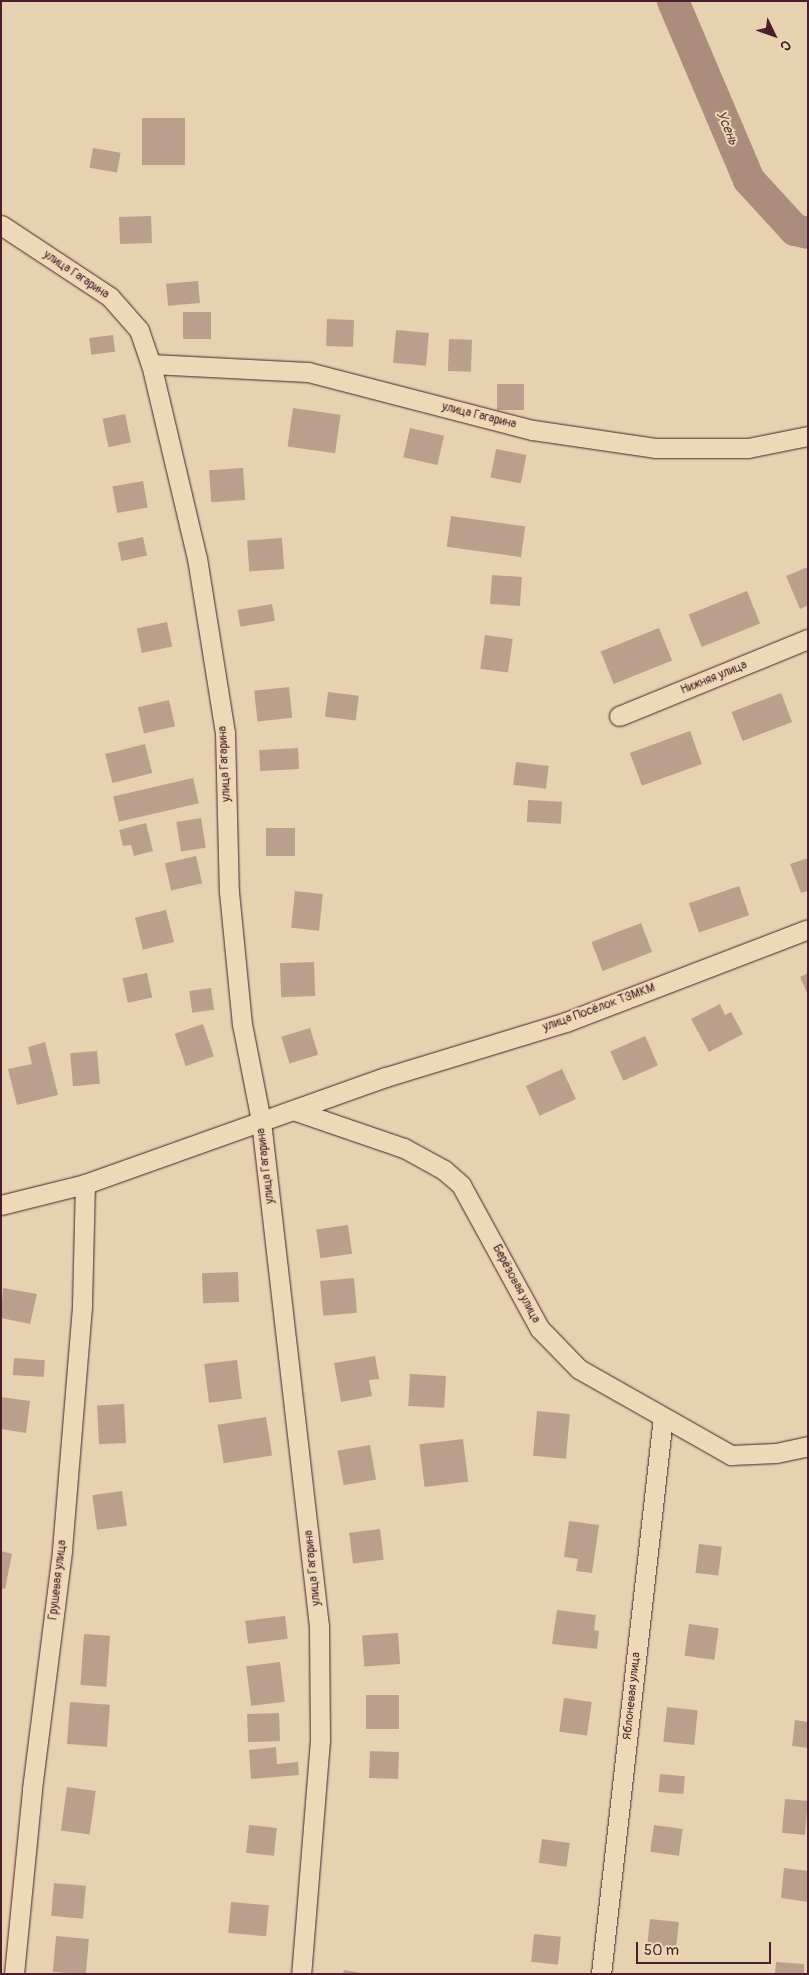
<!DOCTYPE html>
<html>
<head>
<meta charset="utf-8">
<style>
  body { margin:0 }
  #map { position:relative; width:809px; height:1975px; overflow:hidden; background:#e6d2b1; font-family:Pangolin,sans-serif }
  div>[style] { position:absolute }
  .river>* { height:32px; margin:-16px; padding:0 16px; transform-origin:16px; border-radius:16px; background:#ab8d7e }
  .building>* { inset:0; background:#baa08c; transform-origin:0 0 }
  .roads { filter:drop-shadow(0 0 1px #4a1f2b) drop-shadow(0 0 1px #4a1f2b) }
  .minor>* { height:19px; margin:-9.5px; padding:0 9.5px; transform-origin:9.5px; border-radius:9.5px; background:#edd9b7 }
  span { translate:-50% -50%; white-space:nowrap; text-align:center; line-height:1.15; -webkit-text-stroke:4px #edd9b7; paint-order:stroke }
  .street-label { font-size:12px; color:#4a1f2b }
  .water-label { font-size:14px; color:#623a40; font-style:italic }
  .frame { position:absolute; inset:0; border:2px solid #4a1f2b; pointer-events:none }
  .north { position:absolute; left:749px; top:10px; width:50px; height:50px; -webkit-text-stroke:4px #edd9b7; paint-order:stroke; rotate:132deg; font-size:14px; font-weight:700; line-height:20px; text-align:center; color:#4a1f2b }
  .north::after { content:''; display:block; margin:auto; width:18px; height:22px; background:#4a1f2b; clip-path:polygon(50% 0,100% 100%,50% 72%,0 100%) }
  .scale { position:absolute; left:636px; top:1942px; width:135px; height:22px; box-sizing:border-box; border:2px solid #4a1f2b; border-top:0; padding-left:6px; font-size:15px; line-height:18px; white-space:nowrap; color:#4a1f2b; -webkit-text-stroke:4px #edd9b7; paint-order:stroke }
</style>
</head>
<body>
<div id="map">
  <div class="river">
    <i style="left:673px;top:1px;width:194px;rotate:67deg"></i>
    <i style="left:749px;top:180px;width:68px;rotate:47.4deg"></i>
    <i style="left:795px;top:230px;width:13px;rotate:13deg"></i>
  </div>
  <div class="building">
    <i style="left:142px;top:118px;width:43px;height:47px"></i>
    <i style="left:93px;top:148px;width:28px;height:20px;rotate:10deg"></i>
    <i style="left:151px;top:216px;width:27px;height:32px;rotate:88deg"></i>
    <i style="left:198px;top:281px;width:22px;height:32px;rotate:85deg"></i>
    <i style="left:183px;top:312px;width:28px;height:27px"></i>
    <i style="left:327px;top:319px;width:27px;height:27px;rotate:2deg"></i>
    <i style="left:396px;top:330px;width:33px;height:33px;rotate:5deg"></i>
    <i style="left:113px;top:335px;width:17px;height:24px;rotate:83deg"></i>
    <i style="left:449px;top:339px;width:23px;height:32px;rotate:2deg"></i>
    <i style="left:497px;top:384px;width:27px;height:26px"></i>
    <i style="left:293px;top:408px;width:48px;height:39px;rotate:8deg"></i>
    <i style="left:125px;top:414px;width:29px;height:23px;rotate:78deg"></i>
    <i style="left:410px;top:428px;width:35px;height:30px;rotate:13deg"></i>
    <i style="left:496px;top:449px;width:31px;height:29px;rotate:11deg"></i>
    <i style="left:243px;top:468px;width:32px;height:34px;rotate:86deg"></i>
    <i style="left:143px;top:481px;width:27px;height:31px;rotate:80deg"></i>
    <i style="left:451px;top:516px;width:75px;height:31px;rotate:8deg"></i>
    <i style="left:143px;top:537px;width:19px;height:26px;rotate:78deg"></i>
    <i style="left:282px;top:538px;width:31px;height:35px;rotate:86deg"></i>
    <i style="clip-path:polygon(808px 567px,808px 605px,800px 609px,786px 576px)"></i>
    <i style="left:492px;top:575px;width:30px;height:29px;rotate:4deg"></i>
    <i style="left:747px;top:591px;width:35px;height:63px;rotate:68deg"></i>
    <i style="left:272px;top:604px;width:17px;height:35px;rotate:80deg"></i>
    <i style="left:167px;top:622px;width:25px;height:31px;rotate:78deg"></i>
    <i style="left:659px;top:628px;width:35px;height:63px;rotate:68deg"></i>
    <i style="left:485px;top:635px;width:28px;height:34px;rotate:8deg"></i>
    <i style="left:289px;top:687px;width:31px;height:35px;rotate:84deg"></i>
    <i style="left:328px;top:692px;width:31px;height:25px;rotate:7deg"></i>
    <i style="left:781px;top:693px;width:31px;height:53px;rotate:69deg"></i>
    <i style="left:169px;top:700px;width:27px;height:32px;rotate:77deg"></i>
    <i style="left:690px;top:731px;width:35px;height:64px;rotate:70deg"></i>
    <i style="left:145px;top:744px;width:30px;height:41px;rotate:76deg"></i>
    <i style="left:298px;top:748px;width:21px;height:39px;rotate:87deg"></i>
    <i style="left:516px;top:762px;width:33px;height:23px;rotate:7deg"></i>
    <i style="left:193px;top:778px;width:26px;height:82px;rotate:77deg"></i>
    <i style="left:528px;top:800px;width:34px;height:22px;rotate:3deg"></i>
    <i style="left:201px;top:818px;width:30px;height:25px;rotate:81deg"></i>
    <i style="clip-path:polygon(146px 823px,153px 851px,134px 856px,131px 845px,123px 846px,119px 830px)"></i>
    <i style="left:295px;top:828px;width:28px;height:29px;rotate:90deg"></i>
    <i style="left:196px;top:856px;width:28px;height:32px;rotate:77deg"></i>
    <i style="clip-path:polygon(808px 858px,808px 891px,801px 893px,790px 864px)"></i>
    <i style="left:739px;top:886px;width:31px;height:53px;rotate:71deg"></i>
    <i style="left:295px;top:891px;width:28px;height:37px;rotate:6deg"></i>
    <i style="left:166px;top:910px;width:33px;height:32px;rotate:76deg"></i>
    <i style="left:641px;top:923px;width:31px;height:53px;rotate:69deg"></i>
    <i style="left:314px;top:962px;width:34px;height:34px;rotate:88deg"></i>
    <i style="left:147px;top:973px;width:25px;height:25px;rotate:78deg"></i>
    <i style="clip-path:polygon(808px 973px,808px 995px,800px 977px)"></i>
    <i style="left:211px;top:988px;width:22px;height:22px;rotate:82deg"></i>
    <i style="clip-path:polygon(720px 1004px,725px 1015px,731px 1012px,743px 1034px,709px 1052px,691px 1019px)"></i>
    <i style="left:203px;top:1024px;width:34px;height:30px;rotate:71deg"></i>
    <i style="left:310px;top:1028px;width:28px;height:30px;rotate:73deg"></i>
    <i style="left:645px;top:1036px;width:32px;height:38px;rotate:66deg"></i>
    <i style="clip-path:polygon(45px 1042px,58px 1095px,17px 1105px,8px 1069px,32px 1064px,28px 1047px)"></i>
    <i style="left:97px;top:1051px;width:33px;height:27px;rotate:85deg"></i>
    <i style="left:562px;top:1069px;width:33px;height:40px;rotate:65deg"></i>
    <i style="left:348px;top:1225px;width:29px;height:32px;rotate:82deg"></i>
    <i style="left:238px;top:1272px;width:30px;height:36px;rotate:88deg"></i>
    <i style="left:354px;top:1278px;width:35px;height:34px;rotate:85deg"></i>
    <i style="clip-path:polygon(3px 1288px,37px 1294px,30px 1324px,1px 1318px)"></i>
    <i style="clip-path:polygon(375px 1356px,379px 1379px,369px 1380px,372px 1396px,341px 1402px,334px 1363px)"></i>
    <i style="left:14px;top:1358px;width:31px;height:17px;rotate:4deg"></i>
    <i style="left:237px;top:1360px;width:39px;height:33px;rotate:83deg"></i>
    <i style="left:410px;top:1374px;width:36px;height:32px;rotate:3deg"></i>
    <i style="clip-path:polygon(1px 1397px,30px 1401px,26px 1433px,1px 1429px)"></i>
    <i style="left:124px;top:1404px;width:39px;height:27px;rotate:87deg"></i>
    <i style="left:537px;top:1411px;width:33px;height:45px;rotate:5deg"></i>
    <i style="left:266px;top:1417px;width:39px;height:49px;rotate:81deg"></i>
    <i style="left:463px;top:1439px;width:43px;height:44px;rotate:83deg"></i>
    <i style="left:370px;top:1445px;width:35px;height:33px;rotate:80deg"></i>
    <i style="left:122px;top:1491px;width:35px;height:30px;rotate:82deg"></i>
    <i style="clip-path:polygon(569px 1521px,599px 1525px,592px 1573px,576px 1571px,578px 1559px,564px 1557px)"></i>
    <i style="left:380px;top:1529px;width:31px;height:31px;rotate:83deg"></i>
    <i style="left:699px;top:1544px;width:23px;height:29px;rotate:7deg"></i>
    <i style="clip-path:polygon(1px 1551px,12px 1554px,5px 1589px,1px 1588px)"></i>
    <i style="clip-path:polygon(557px 1610px,596px 1615px,594px 1630px,599px 1631px,597px 1649px,552px 1644px)"></i>
    <i style="left:285px;top:1616px;width:23px;height:40px;rotate:83deg"></i>
    <i style="left:689px;top:1624px;width:30px;height:32px;rotate:8deg"></i>
    <i style="left:398px;top:1633px;width:31px;height:36px;rotate:86deg"></i>
    <i style="left:84px;top:1634px;width:26px;height:51px;rotate:4deg"></i>
    <i style="left:280px;top:1662px;width:40px;height:34px;rotate:83deg"></i>
    <i style="left:366px;top:1695px;width:33px;height:34px"></i>
    <i style="left:564px;top:1698px;width:28px;height:34px;rotate:8deg"></i>
    <i style="left:70px;top:1702px;width:40px;height:42px;rotate:4deg"></i>
    <i style="left:667px;top:1707px;width:31px;height:35px;rotate:6deg"></i>
    <i style="left:279px;top:1713px;width:28px;height:32px;rotate:88deg"></i>
    <i style="clip-path:polygon(795px 1720px,808px 1722px,808px 1748px,792px 1746px)"></i>
    <i style="clip-path:polygon(276px 1747px,277px 1764px,298px 1762px,299px 1775px,251px 1779px,249px 1750px)"></i>
    <i style="left:370px;top:1751px;width:29px;height:27px;rotate:2deg"></i>
    <i style="left:660px;top:1774px;width:25px;height:18px;rotate:5deg"></i>
    <i style="left:67px;top:1787px;width:29px;height:44px;rotate:8deg"></i>
    <i style="left:785px;top:1799px;width:23px;height:34px;rotate:5deg"></i>
    <i style="left:249px;top:1825px;width:28px;height:28px;rotate:6deg"></i>
    <i style="left:654px;top:1825px;width:29px;height:27px;rotate:8deg"></i>
    <i style="left:542px;top:1839px;width:28px;height:24px;rotate:8deg"></i>
    <i style="clip-path:polygon(784px 1868px,808px 1871px,808px 1902px,781px 1898px)"></i>
    <i style="left:54px;top:1883px;width:32px;height:33px;rotate:5deg"></i>
    <i style="left:231px;top:1902px;width:38px;height:31px;rotate:5deg"></i>
    <i style="left:650px;top:1919px;width:29px;height:26px;rotate:6deg"></i>
    <i style="left:534px;top:1934px;width:27px;height:28px;rotate:6deg"></i>
    <i style="left:56px;top:1936px;width:33px;height:36px;rotate:5deg"></i>
    <i style="clip-path:polygon(776px 1962px,804px 1964px,804px 1974px,775px 1974px)"></i>
    <i style="clip-path:polygon(344px 1970px,361px 1973px,361px 1974px,343px 1974px)"></i>
  </div>
  <div class="roads">
    <div class="minor">
      <i style="left:1px;top:225px;width:131px;rotate:33.4deg"></i>
      <i style="left:110px;top:297px;width:44px;rotate:48.7deg"></i>
      <i style="left:139px;top:330px;width:36px;rotate:71deg"></i>
      <i style="left:151px;top:364px;width:199px;rotate:76.7deg"></i>
      <i style="left:197px;top:558px;width:177px;rotate:80.9deg"></i>
      <i style="left:225px;top:733px;width:159px;rotate:88.6deg"></i>
      <i style="left:229px;top:892px;width:133px;rotate:84.4deg"></i>
      <i style="left:242px;top:1024px;width:99px;rotate:78.9deg"></i>
      <i style="left:261px;top:1121px;width:508px;rotate:83.45deg"></i>
      <i style="left:319px;top:1626px;width:114px;rotate:89.5deg"></i>
      <i style="left:320px;top:1740px;width:235px;rotate:94.6deg"></i>
      <i style="left:151px;top:364px;width:157px;rotate:2.9deg"></i>
      <i style="left:308px;top:372px;width:232px;rotate:14.5deg"></i>
      <i style="left:533px;top:430px;width:123px;rotate:8.4deg"></i>
      <i style="left:655px;top:448px;width:93px"></i>
      <i style="left:748px;top:448px;width:61px;rotate:-11.3deg"></i>
      <i style="left:619px;top:716px;width:204px;rotate:-22.2deg"></i>
      <i style="left:293px;top:1110px;width:117px;rotate:18.9deg"></i>
      <i style="left:404px;top:1148px;width:46px;rotate:28.8deg"></i>
      <i style="left:444px;top:1170px;width:23px;rotate:41deg"></i>
      <i style="left:461px;top:1185px;width:164px;rotate:61.3deg"></i>
      <i style="left:540px;top:1329px;width:56px;rotate:45.7deg"></i>
      <i style="left:579px;top:1369px;width:175px;rotate:29.5deg"></i>
      <i style="left:731px;top:1455px;width:45px;rotate:-2.5deg"></i>
      <i style="left:776px;top:1453px;width:33px;rotate:-12deg"></i>
      <i style="left:1px;top:1205px;width:87px;rotate:-14deg"></i>
      <i style="left:85px;top:1184px;width:319px;rotate:-19.6deg"></i>
      <i style="left:386px;top:1077px;width:188px;rotate:-17deg"></i>
      <i style="left:566px;top:1022px;width:259px;rotate:-21deg"></i>
      <i style="left:14px;top:1974px;width:186px;rotate:-84.4deg"></i>
      <i style="left:32px;top:1789px;width:241px;rotate:-82.8deg"></i>
      <i style="left:62px;top:1550px;width:246px;rotate:-85.3deg"></i>
      <i style="left:82px;top:1305px;width:121px;rotate:-88.6deg"></i>
      <i style="left:601px;top:1974px;width:560px;rotate:-83.65deg"></i>
    </div>
  </div>
  <div class="street-label">
    <span style="left:76px;top:275px;rotate:34deg">улица Гагарина</span>
    <span style="left:479px;top:416px;rotate:14deg">улица Гагарина</span>
    <span style="left:714px;top:678px;rotate:-22deg">Нижняя улица</span>
    <span style="left:225px;top:764px;rotate:-93deg">улица Гагарина</span>
    <span style="left:599px;top:1008px;rotate:-20deg">улица Посёлок ТЗМКМ</span>
    <span style="left:266px;top:1166px;rotate:-97deg">улица Гагарина</span>
    <span style="left:516px;top:1284px;rotate:62deg">Берёзовая улица</span>
    <span style="left:313px;top:1568px;rotate:-96deg">улица Гагарина</span>
    <span style="left:58px;top:1580px;rotate:-83deg">Грушевая улица</span>
    <span style="left:632px;top:1696px;rotate:-84deg">Яблоневая улица</span>
  </div>
  <div class="water-label">
    <span style="left:727px;top:128px;rotate:67deg">Усень</span>
  </div>
  <div class="frame"></div>
  <div class="north">С</div>
  <div class="scale">50 m</div>
</div>
</body>
</html>
